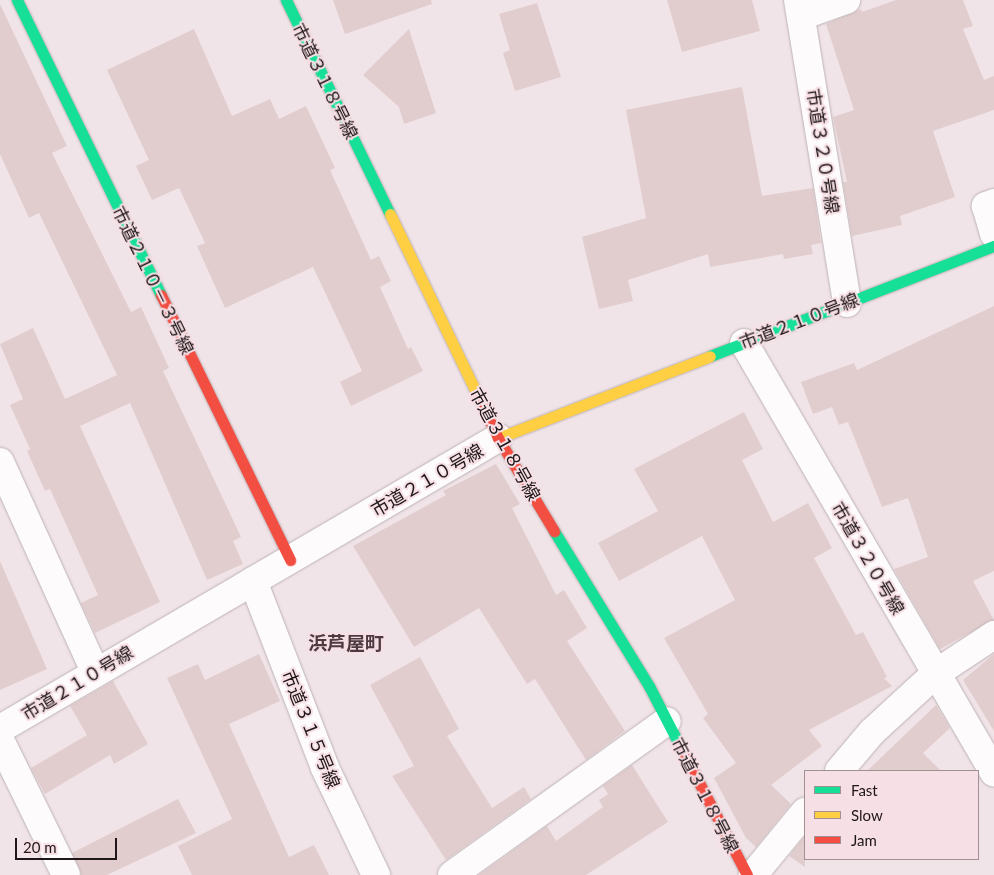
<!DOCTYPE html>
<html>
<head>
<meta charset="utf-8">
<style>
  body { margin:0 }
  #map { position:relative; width:994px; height:875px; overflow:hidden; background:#f1e4e8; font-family:Lato,"Noto Sans JP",sans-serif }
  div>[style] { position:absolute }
  .building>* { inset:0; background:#e2cdce }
  .roads { filter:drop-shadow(0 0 1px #bcb2b5) drop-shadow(0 0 1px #bcb2b5) }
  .street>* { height:28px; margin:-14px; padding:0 14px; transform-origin:14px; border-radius:14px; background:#fdfbfc }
  .fast>* { height:11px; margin:-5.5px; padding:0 5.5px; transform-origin:5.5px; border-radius:5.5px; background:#16e098 }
  .slow>* { height:11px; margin:-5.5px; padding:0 5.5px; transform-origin:5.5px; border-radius:5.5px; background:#ffcf43 }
  .jam>* { height:11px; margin:-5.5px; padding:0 5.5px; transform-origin:5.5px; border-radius:5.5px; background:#f24e42 }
  span { translate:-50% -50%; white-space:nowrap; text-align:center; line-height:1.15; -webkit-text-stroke:4px #f6dfe5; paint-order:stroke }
  .street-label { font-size:18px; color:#1e1618 }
  .neighbourhood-label { font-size:19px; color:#4e3b41; font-weight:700 }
  .legend { position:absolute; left:804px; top:770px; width:175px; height:90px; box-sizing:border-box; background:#f6dfe5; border:1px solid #a08f93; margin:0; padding:6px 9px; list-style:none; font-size:15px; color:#1e1618 }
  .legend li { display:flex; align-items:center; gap:10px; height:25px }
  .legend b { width:25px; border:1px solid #a08f93 }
  .scale { position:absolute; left:15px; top:838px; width:102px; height:22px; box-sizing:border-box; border:2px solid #1e1618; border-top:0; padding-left:6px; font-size:15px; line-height:18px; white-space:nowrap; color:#1e1618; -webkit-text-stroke:4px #f6dfe5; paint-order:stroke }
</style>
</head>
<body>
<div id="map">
  <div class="building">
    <i style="clip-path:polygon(333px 0,431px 0,432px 4px,345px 34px)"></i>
    <i style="clip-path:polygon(667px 0,752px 0,760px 31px,682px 52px)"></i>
    <i style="clip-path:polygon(896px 0,963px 0,973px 26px,963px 29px,984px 80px,994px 76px,994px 110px,933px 131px,955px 197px,900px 216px,902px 225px,852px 236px,843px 182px,847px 182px,833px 117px,854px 110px,826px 24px,861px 9px,862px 12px)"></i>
    <i style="clip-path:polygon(537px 3px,561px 77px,515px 91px,503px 53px,510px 50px,499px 14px)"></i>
    <i style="clip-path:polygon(0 4px,67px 146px,52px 153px,131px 312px,141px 307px,169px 368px,163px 371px,241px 537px,233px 541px,243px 564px,207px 580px,130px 403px,80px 426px,160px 602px,95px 633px,81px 603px,98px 595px,50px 489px,45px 491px,27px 451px,30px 449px,10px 405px,23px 399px,0 344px,33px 328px,65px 399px,117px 375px,39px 213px,29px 218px,0 154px)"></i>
    <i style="clip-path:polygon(194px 29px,232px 116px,270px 99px,279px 119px,306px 106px,335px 168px,330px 170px,371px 260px,379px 256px,391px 281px,380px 287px,408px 349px,411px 347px,423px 371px,351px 406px,340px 382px,362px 371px,313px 267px,225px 308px,197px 246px,205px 243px,179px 188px,152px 200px,136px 166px,149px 160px,107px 70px)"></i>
    <i style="clip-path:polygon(409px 29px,436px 113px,404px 124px,399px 107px,363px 75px)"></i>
    <i style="clip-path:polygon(742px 87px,762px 196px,813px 188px,821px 243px,811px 245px,813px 254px,784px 259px,783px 254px,710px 267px,708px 254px,628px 280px,633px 301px,599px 309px,582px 237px,646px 218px,626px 110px)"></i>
    <i style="clip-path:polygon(994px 306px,994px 571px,973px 581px,994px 620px,940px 649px,894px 569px,928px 557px,908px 498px,882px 507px,848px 422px,839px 425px,832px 407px,813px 414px,801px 382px,854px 363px,857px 370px)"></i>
    <i style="clip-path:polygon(744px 412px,763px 449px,742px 460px,773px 522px,808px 503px,832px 548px,814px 558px,856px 635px,863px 632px,887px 677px,884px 678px,892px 686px,809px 730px,822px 746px,771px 785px,791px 804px,756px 847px,746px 838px,714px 778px,736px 763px,703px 718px,708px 714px,664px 638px,735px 600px,702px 536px,619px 581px,598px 543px,658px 511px,634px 469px)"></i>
    <i style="clip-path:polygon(496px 464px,520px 504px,512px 508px,556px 595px,564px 590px,587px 628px,567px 641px,625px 731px,586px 760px,535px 679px,527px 684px,479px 608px,414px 647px,353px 546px,446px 495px,443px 491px)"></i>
    <i style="clip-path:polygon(0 561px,47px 669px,0 690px)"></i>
    <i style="clip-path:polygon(259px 654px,280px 701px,229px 724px,289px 857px,314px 845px,329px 875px,192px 875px,178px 846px,232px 819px,167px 678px,198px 664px,205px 680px)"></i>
    <i style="clip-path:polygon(994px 654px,994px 731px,963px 680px)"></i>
    <i style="clip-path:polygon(420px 657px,459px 729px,447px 736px,492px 808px,524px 787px,531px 799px,446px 860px,392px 776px,414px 766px,370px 685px)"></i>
    <i style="clip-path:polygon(113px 681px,148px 744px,114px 764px,110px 755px,45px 794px,31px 768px,87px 735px,70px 706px)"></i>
    <i style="clip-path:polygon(936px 705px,950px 728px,923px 753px,941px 771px,867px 771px)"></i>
    <i style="clip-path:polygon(632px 765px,668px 822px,586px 875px,479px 875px,547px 826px,556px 841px,603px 807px,599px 800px,608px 794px,603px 786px)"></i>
    <i style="clip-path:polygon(178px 799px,196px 833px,107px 875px,81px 875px,72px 853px)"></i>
    <i style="clip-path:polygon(805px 836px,805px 867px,789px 856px)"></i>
  </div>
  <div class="roads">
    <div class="street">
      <i style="left:798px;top:0;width:307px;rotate:80.8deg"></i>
      <i style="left:801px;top:16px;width:48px;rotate:-19.6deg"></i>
      <i style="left:994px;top:203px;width:9px;rotate:159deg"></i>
      <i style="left:986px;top:206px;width:29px;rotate:74deg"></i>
      <i style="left:744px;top:343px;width:497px;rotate:59.8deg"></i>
      <i style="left:0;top:462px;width:230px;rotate:65.6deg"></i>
      <i style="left:253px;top:581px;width:200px;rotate:68.9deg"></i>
      <i style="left:325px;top:768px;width:119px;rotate:64.5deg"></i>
      <i style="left:0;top:729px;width:577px;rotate:-30.3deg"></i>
      <i style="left:0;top:740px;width:150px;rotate:63.9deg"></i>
      <i style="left:839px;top:771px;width:51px;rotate:-49.8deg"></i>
      <i style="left:872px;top:732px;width:86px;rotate:-42.6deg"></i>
      <i style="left:935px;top:674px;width:71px;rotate:-33.5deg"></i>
      <i style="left:452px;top:875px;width:264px;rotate:-35.6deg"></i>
      <i style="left:753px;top:875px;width:82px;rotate:-50.5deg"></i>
    </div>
    <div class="fast">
      <i style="left:17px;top:0;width:328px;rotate:64deg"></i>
      <i style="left:286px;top:0;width:238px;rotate:64.1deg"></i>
      <i style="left:710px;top:356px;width:305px;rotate:-21.2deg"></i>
      <i style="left:554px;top:531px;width:182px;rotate:58.5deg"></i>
      <i style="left:649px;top:686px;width:70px;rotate:62.7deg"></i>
    </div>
    <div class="slow">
      <i style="left:390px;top:214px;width:204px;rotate:64.2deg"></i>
      <i style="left:498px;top:438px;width:227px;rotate:-21.1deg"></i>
    </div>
    <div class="jam">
      <i style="left:161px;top:295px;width:295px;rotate:64deg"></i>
      <i style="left:479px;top:398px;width:44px;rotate:64.6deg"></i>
      <i style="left:498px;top:438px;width:109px;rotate:58.9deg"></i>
      <i style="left:681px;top:748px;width:143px;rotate:62.5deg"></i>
    </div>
  </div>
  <div class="street-label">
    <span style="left:325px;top:81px;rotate:64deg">市道３１８号線</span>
    <span style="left:823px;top:151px;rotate:81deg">市道３２０号線</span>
    <span style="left:153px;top:280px;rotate:64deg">市道２１０－３号線</span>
    <span style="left:799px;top:321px;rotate:-21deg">市道２１０号線</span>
    <span style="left:505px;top:444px;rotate:61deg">市道３１８号線</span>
    <span style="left:427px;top:480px;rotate:-30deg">市道２１０号線</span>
    <span style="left:868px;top:558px;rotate:60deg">市道３２０号線</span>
    <span style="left:77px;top:683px;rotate:-31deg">市道２１０号線</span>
    <span style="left:311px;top:729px;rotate:68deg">市道３１５号線</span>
    <span style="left:705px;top:795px;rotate:63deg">市道３１８号線</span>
  </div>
  <div class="neighbourhood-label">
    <span style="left:346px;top:643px">浜芦屋町</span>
  </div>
  <ul class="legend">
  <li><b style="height:6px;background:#16e098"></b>Fast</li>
  <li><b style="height:6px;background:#ffcf43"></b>Slow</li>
  <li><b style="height:6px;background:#f24e42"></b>Jam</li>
  </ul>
  <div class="scale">20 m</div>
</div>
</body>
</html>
